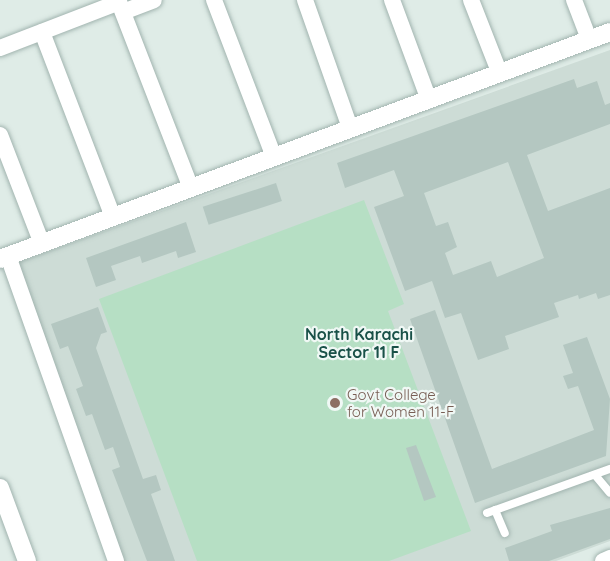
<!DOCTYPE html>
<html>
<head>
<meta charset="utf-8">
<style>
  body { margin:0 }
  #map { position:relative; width:610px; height:561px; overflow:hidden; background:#dfece7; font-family:Quicksand,sans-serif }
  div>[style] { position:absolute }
  .built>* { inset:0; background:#cddcd6 }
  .green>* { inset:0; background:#b6dfc4 }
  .building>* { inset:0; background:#b4c7c1; transform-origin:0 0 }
  .roads { filter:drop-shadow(0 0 2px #a1b4af) drop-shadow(0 0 2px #a1b4af) }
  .service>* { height:8px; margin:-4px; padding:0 4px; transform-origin:4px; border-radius:4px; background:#fff }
  .minor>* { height:16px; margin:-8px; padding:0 8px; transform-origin:8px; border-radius:8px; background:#fff }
  .tertiary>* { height:18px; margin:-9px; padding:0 9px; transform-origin:9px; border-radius:9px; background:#fff }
  .dots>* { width:16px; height:16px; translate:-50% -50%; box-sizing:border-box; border:3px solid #f0f8f5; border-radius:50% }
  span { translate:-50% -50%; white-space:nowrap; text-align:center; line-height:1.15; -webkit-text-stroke:4.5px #f0f8f5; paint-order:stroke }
  .education-label { font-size:15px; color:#785e54 }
  .left { translate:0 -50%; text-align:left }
  .neighbourhood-label { font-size:16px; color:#195148; font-weight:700 }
</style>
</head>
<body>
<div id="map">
  <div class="built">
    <i style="clip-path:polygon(610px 50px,610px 541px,556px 561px,116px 561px,11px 265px)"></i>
  </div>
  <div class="green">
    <i style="clip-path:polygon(364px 200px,404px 304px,388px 311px,471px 531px,389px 561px,197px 561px,99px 299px)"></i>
  </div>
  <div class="building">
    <i style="clip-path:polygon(evenodd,574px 79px,577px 88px,597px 81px,605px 105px,610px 103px,610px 124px,527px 155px,548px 211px,610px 188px,610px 295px,598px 299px,596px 293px,579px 299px,578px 295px,554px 303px,559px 317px,505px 336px,509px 349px,478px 360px,461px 313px,445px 318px,432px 281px,405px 291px,374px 207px,404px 196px,394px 170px,345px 188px,337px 163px,574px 79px,508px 162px,544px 258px,497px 277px,491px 261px,453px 275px,445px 253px,457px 247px,448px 222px,436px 226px,424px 193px,508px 162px)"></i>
    <i style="left:276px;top:183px;width:19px;height:77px;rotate:72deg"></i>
    <i style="clip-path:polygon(186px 222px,196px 252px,178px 258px,176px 251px,142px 263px,140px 256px,111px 266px,116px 280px,96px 287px,86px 258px)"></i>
    <i style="clip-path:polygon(98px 307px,107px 332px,101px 334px,96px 348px,143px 479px,156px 475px,161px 490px,151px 494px,175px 561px,147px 561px,112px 470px,120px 467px,113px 447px,105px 450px,92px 414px,86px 416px,76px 389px,83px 386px,68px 346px,60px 349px,51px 324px)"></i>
    <i style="clip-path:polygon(435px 310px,492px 469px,594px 430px,578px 386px,568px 389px,563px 376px,573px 373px,563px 345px,587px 337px,610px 399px,606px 456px,475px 503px,410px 319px)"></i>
    <i style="clip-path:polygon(416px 445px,436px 497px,424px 501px,406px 448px)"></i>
    <i style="clip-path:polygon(610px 508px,610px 539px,549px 561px,509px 561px,505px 548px,552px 531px,550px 525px)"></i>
  </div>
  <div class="roads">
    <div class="service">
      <i style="left:595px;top:475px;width:23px;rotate:50deg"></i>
      <i style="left:495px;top:510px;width:25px;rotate:67deg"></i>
      <i style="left:487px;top:513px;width:131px;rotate:-19.7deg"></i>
    </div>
    <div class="minor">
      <i style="left:118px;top:0;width:202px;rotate:68.8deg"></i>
      <i style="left:214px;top:0;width:168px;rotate:69.1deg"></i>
      <i style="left:305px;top:0;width:136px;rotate:70.6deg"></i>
      <i style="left:392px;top:0;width:107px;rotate:69.7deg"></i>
      <i style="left:471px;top:0;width:79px;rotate:68.6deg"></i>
      <i style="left:574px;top:0;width:42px;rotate:69deg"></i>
      <i style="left:123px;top:12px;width:33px;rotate:-21deg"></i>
      <i style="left:42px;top:32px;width:198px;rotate:69deg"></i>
      <i style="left:0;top:48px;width:128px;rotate:-21.1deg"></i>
      <i style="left:0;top:135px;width:117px;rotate:68.9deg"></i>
      <i style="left:8px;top:256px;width:324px;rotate:70.5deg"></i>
      <i style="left:603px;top:561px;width:8px;rotate:-23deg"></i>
    </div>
    <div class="tertiary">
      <i style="left:0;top:259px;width:651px;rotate:-20.41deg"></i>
      <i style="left:0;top:488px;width:78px;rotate:69.7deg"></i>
    </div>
  </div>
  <div class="dots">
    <i style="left:335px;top:403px;background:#8d6e63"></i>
  </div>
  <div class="education-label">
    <span class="left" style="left:347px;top:403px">Govt College<br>for Women 11-F</span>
  </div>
  <div class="neighbourhood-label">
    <span style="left:359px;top:343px">North Karachi<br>Sector 11 F</span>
  </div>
</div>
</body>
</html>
